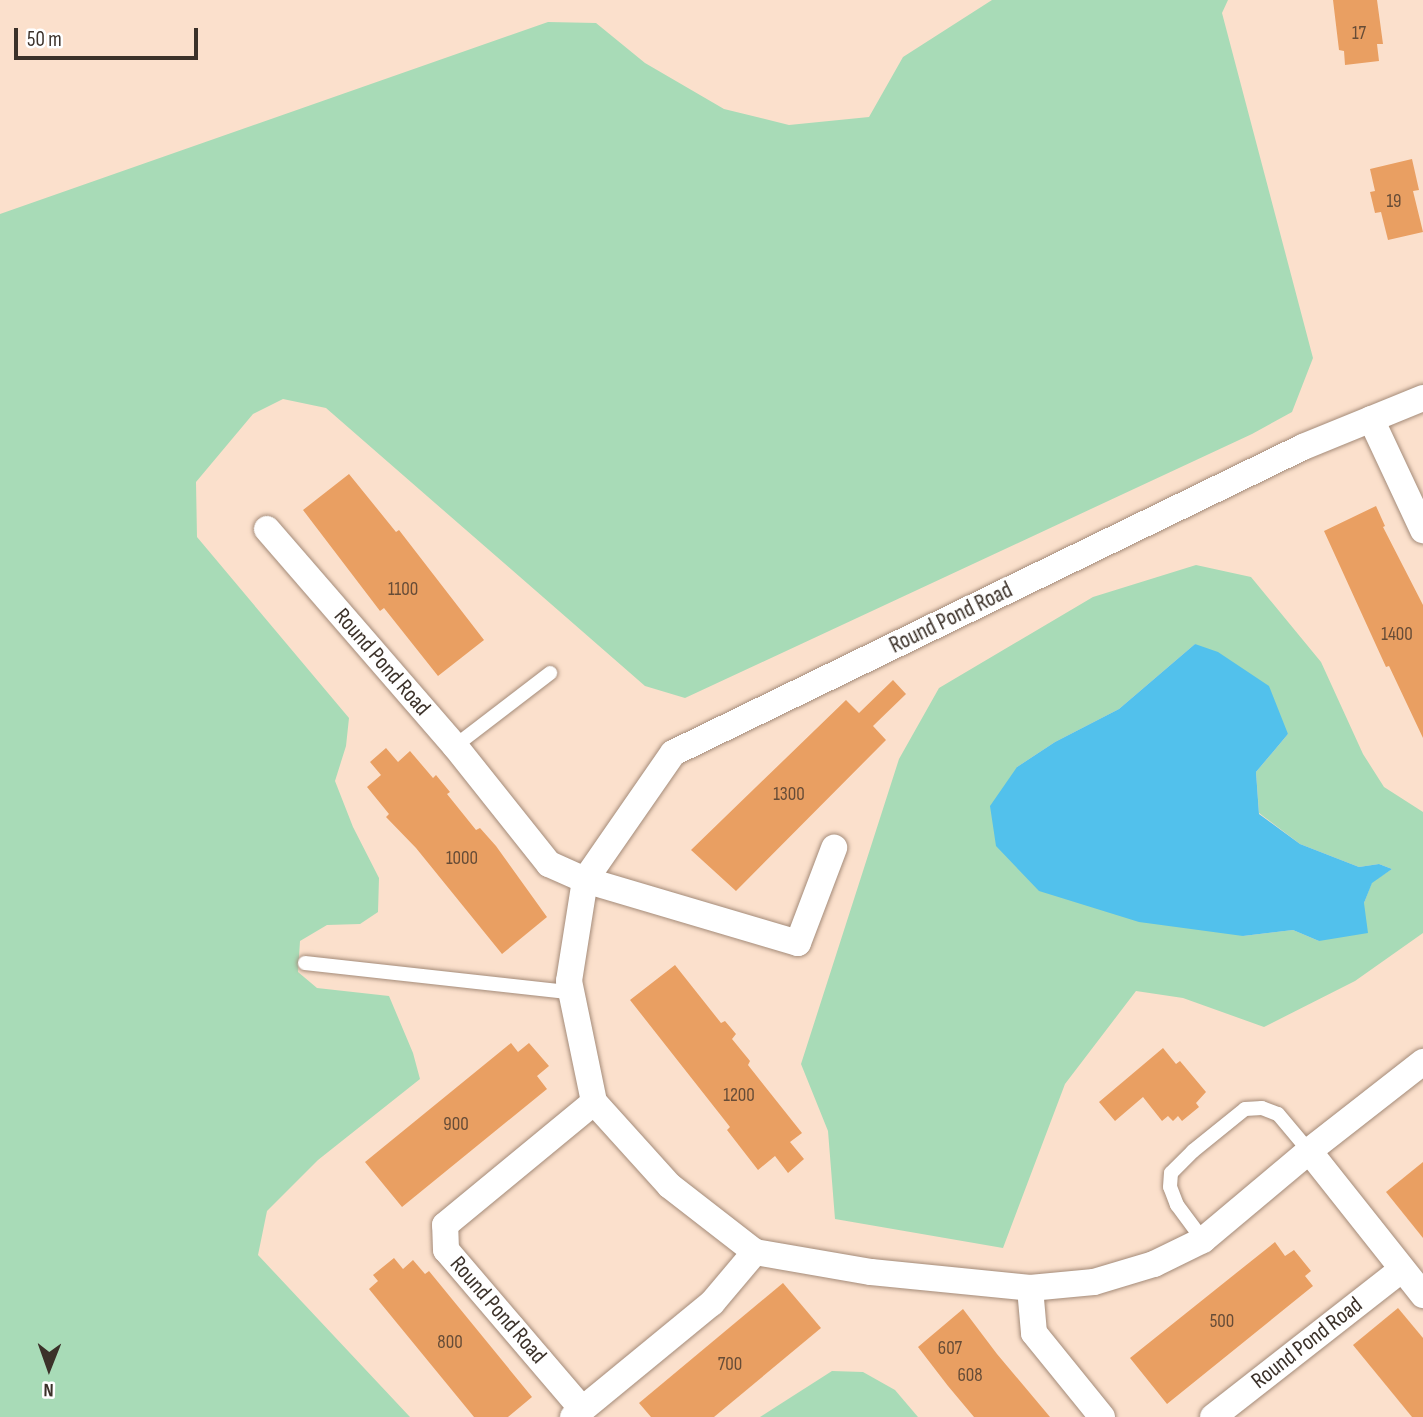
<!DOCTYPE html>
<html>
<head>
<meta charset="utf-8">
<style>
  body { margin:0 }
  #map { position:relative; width:1423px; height:1417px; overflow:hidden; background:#fbe0cc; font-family:"Sofia Sans Condensed",sans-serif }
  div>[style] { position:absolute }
  .green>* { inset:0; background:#a8dbb7 }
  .water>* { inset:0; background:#52c1ec }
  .building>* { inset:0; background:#e99f62 }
  .roads { filter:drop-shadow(0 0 2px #a48b79) drop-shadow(0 0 2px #a48b79) }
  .lane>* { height:14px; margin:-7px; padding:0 7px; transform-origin:7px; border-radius:7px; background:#fff }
  .street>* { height:26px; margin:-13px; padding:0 13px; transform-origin:13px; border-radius:13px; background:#fff }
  span { translate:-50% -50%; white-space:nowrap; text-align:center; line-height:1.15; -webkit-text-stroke:6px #fff; paint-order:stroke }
  .number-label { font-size:19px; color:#664c37 }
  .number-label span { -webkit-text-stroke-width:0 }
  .street-label { font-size:23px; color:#3b3129 }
  .north { position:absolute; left:14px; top:1333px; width:70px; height:70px; -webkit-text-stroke:5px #fff; paint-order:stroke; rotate:181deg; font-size:19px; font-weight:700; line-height:28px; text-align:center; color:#3b3129 }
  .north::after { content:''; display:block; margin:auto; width:24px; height:32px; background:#3b3129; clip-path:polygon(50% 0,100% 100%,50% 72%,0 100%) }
  .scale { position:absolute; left:14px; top:28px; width:184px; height:32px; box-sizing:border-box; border:4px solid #3b3129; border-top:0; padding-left:9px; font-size:21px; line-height:24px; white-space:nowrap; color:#3b3129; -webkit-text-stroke:5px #fff; paint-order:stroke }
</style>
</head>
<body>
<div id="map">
  <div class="green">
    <i style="clip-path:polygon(992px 0,1228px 0,1222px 13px,1313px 358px,1292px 412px,1252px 434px,685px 698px,645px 686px,326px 408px,283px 399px,253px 414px,196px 482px,197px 537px,349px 718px,346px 746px,335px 781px,353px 827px,379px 878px,378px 912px,360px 924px,327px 925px,300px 941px,298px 972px,317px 988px,389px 996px,413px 1053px,420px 1079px,318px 1160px,267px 1211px,258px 1255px,410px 1417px,0 1417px,0 214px,548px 22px,596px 23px,645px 63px,724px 109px,789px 125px,869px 117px,903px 57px)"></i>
    <i style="clip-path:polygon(evenodd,1196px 565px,1251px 577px,1321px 662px,1363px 754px,1384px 787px,1423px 812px,1423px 933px,1355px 981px,1264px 1027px,1183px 998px,1136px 991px,1065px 1084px,1003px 1248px,835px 1219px,828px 1131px,801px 1064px,899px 759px,939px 688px,1093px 597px,1196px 565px,1195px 644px,1288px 734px,1256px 772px,1259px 813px,1300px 844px,1359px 867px,1379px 864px,1392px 869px,1372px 882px,1364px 903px,1319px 941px,1293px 930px,1243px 936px,1017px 767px,1055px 742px,1119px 709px,1195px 644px)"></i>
    <i style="clip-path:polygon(832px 1371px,863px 1372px,895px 1390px,918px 1417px,760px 1417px)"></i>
  </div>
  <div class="water">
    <i style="clip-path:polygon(1195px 644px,1218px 652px,1269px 686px,1288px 734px,1256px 772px,1259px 814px,1300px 844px,1359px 867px,1379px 864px,1392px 869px,1372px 883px,1364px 903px,1368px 933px,1319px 941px,1293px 930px,1243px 936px,1139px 922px,1039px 891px,996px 846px,990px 806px,1017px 767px,1055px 742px,1119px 709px)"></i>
  </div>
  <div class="building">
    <i style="clip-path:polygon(1333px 0,1377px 0,1383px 44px,1377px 44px,1379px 61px,1345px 65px,1344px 51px,1339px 50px)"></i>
    <i style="clip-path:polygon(1412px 159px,1419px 190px,1413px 191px,1423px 232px,1388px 240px,1381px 212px,1375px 213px,1370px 192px,1375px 191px,1370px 169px)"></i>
    <i style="clip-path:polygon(349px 474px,396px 532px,399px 530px,484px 640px,438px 676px,384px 608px,380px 611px,303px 510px)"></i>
    <i style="clip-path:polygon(1376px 506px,1385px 526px,1383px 527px,1423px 605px,1423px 738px,1389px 666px,1386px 667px,1324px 531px)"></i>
    <i style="clip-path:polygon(893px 680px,906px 694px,873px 726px,886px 740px,736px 891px,691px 850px,846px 700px,859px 713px)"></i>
    <i style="clip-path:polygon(386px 748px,398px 762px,410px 751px,433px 778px,436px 775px,450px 792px,447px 794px,476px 830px,480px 828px,496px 846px,547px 917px,502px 954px,416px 848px,386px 817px,389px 814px,367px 787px,381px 775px,370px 762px)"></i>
    <i style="clip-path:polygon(675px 965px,721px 1023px,725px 1021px,736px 1034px,732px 1039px,750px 1061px,748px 1065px,802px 1133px,790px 1142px,804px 1159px,788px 1173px,775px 1156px,758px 1170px,727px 1130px,730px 1127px,630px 1000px)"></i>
    <i style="clip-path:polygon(511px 1043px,518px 1052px,529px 1043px,549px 1066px,537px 1076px,547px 1089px,402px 1207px,365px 1162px)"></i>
    <i style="clip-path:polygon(1163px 1048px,1176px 1064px,1180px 1061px,1206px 1092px,1196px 1103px,1199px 1107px,1182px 1121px,1178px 1116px,1173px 1121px,1168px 1116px,1162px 1121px,1143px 1097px,1115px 1121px,1099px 1102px)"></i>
    <i style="clip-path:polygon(1423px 1162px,1423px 1238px,1386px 1192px)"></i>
    <i style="clip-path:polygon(1275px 1242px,1285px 1256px,1294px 1250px,1311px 1271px,1305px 1276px,1313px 1286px,1167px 1404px,1130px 1358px)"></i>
    <i style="clip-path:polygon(394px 1258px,403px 1269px,413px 1260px,425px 1274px,429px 1271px,532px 1397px,508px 1417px,474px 1417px,369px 1289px,378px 1281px,373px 1275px)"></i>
    <i style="clip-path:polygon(783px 1283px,821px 1328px,714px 1417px,651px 1417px,639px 1403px)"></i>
    <i style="clip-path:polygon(1398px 1308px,1423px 1338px,1423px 1417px,1412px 1417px,1353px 1345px)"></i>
    <i style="clip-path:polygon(963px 1309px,997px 1354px,1050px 1417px,974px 1417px,948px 1386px,918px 1347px)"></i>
  </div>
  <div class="roads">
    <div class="lane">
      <i style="left:455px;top:746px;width:120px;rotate:-37.5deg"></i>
      <i style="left:305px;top:963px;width:266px;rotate:6.3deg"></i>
      <i style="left:1203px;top:1240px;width:44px;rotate:-126.6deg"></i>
      <i style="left:1177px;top:1205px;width:19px;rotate:-111deg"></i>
      <i style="left:1170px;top:1187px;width:14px;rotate:-86deg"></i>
      <i style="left:1171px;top:1173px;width:31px;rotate:-45deg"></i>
      <i style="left:1193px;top:1151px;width:67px;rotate:-38.9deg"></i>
      <i style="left:1245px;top:1109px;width:17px;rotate:-3deg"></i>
      <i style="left:1262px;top:1108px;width:17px;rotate:21deg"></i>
      <i style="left:1278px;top:1114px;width:48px;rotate:50deg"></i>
    </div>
    <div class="street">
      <i style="left:1423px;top:398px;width:130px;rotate:157.8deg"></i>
      <i style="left:1303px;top:447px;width:700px;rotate:154.09deg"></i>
      <i style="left:673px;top:753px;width:155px;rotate:124.7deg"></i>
      <i style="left:585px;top:880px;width:102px;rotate:99deg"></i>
      <i style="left:569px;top:981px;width:124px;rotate:78.3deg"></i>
      <i style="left:594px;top:1102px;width:113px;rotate:47.9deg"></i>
      <i style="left:670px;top:1186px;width:108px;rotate:37.8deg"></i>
      <i style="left:755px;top:1252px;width:118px;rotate:9.8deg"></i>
      <i style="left:871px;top:1272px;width:160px;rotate:5.7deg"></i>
      <i style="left:1030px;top:1288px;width:64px;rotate:-5.4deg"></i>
      <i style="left:1094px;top:1282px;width:63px;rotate:-16.7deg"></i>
      <i style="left:1154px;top:1264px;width:55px;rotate:-26.1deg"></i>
      <i style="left:1203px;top:1240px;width:138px;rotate:-40deg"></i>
      <i style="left:1309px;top:1151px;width:145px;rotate:-38deg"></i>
      <i style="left:1371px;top:419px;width:123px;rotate:64.9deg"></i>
      <i style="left:267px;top:529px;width:287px;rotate:49.1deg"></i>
      <i style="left:455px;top:746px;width:151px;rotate:51.5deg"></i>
      <i style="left:549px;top:864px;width:39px;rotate:24deg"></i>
      <i style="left:585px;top:880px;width:222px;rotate:16.5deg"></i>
      <i style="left:798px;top:943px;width:102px;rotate:-69.2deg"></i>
      <i style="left:1309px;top:1151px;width:184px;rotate:51.6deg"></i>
      <i style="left:1030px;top:1288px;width:45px;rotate:84.9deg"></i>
      <i style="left:1034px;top:1333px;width:108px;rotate:51deg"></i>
      <i style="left:582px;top:1409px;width:209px;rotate:-130.5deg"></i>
      <i style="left:446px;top:1250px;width:25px;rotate:-92deg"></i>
      <i style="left:445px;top:1225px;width:193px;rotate:-39.5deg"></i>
      <i style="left:573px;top:1417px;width:180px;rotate:-39.4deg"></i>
      <i style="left:712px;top:1303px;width:67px;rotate:-49.9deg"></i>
      <i style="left:1213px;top:1417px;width:239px;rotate:-38deg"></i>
    </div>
  </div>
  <div class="number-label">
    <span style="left:1359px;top:34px">17</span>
    <span style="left:1394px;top:202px">19</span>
    <span style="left:403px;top:590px">1100</span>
    <span style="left:1397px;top:635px">1400</span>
    <span style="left:789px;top:795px">1300</span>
    <span style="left:462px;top:859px">1000</span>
    <span style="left:739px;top:1096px">1200</span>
    <span style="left:456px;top:1125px">900</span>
    <span style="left:1222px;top:1322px">500</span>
    <span style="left:450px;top:1343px">800</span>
    <span style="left:950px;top:1349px">607</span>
    <span style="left:730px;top:1365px">700</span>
    <span style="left:970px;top:1376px">608</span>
  </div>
  <div class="street-label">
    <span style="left:951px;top:618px;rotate:-26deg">Round Pond Road</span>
    <span style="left:382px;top:662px;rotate:49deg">Round Pond Road</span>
    <span style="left:498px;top:1310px;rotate:49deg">Round Pond Road</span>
    <span style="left:1307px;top:1343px;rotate:-38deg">Round Pond Road</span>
  </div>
  <div class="north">N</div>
  <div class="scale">50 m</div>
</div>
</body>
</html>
